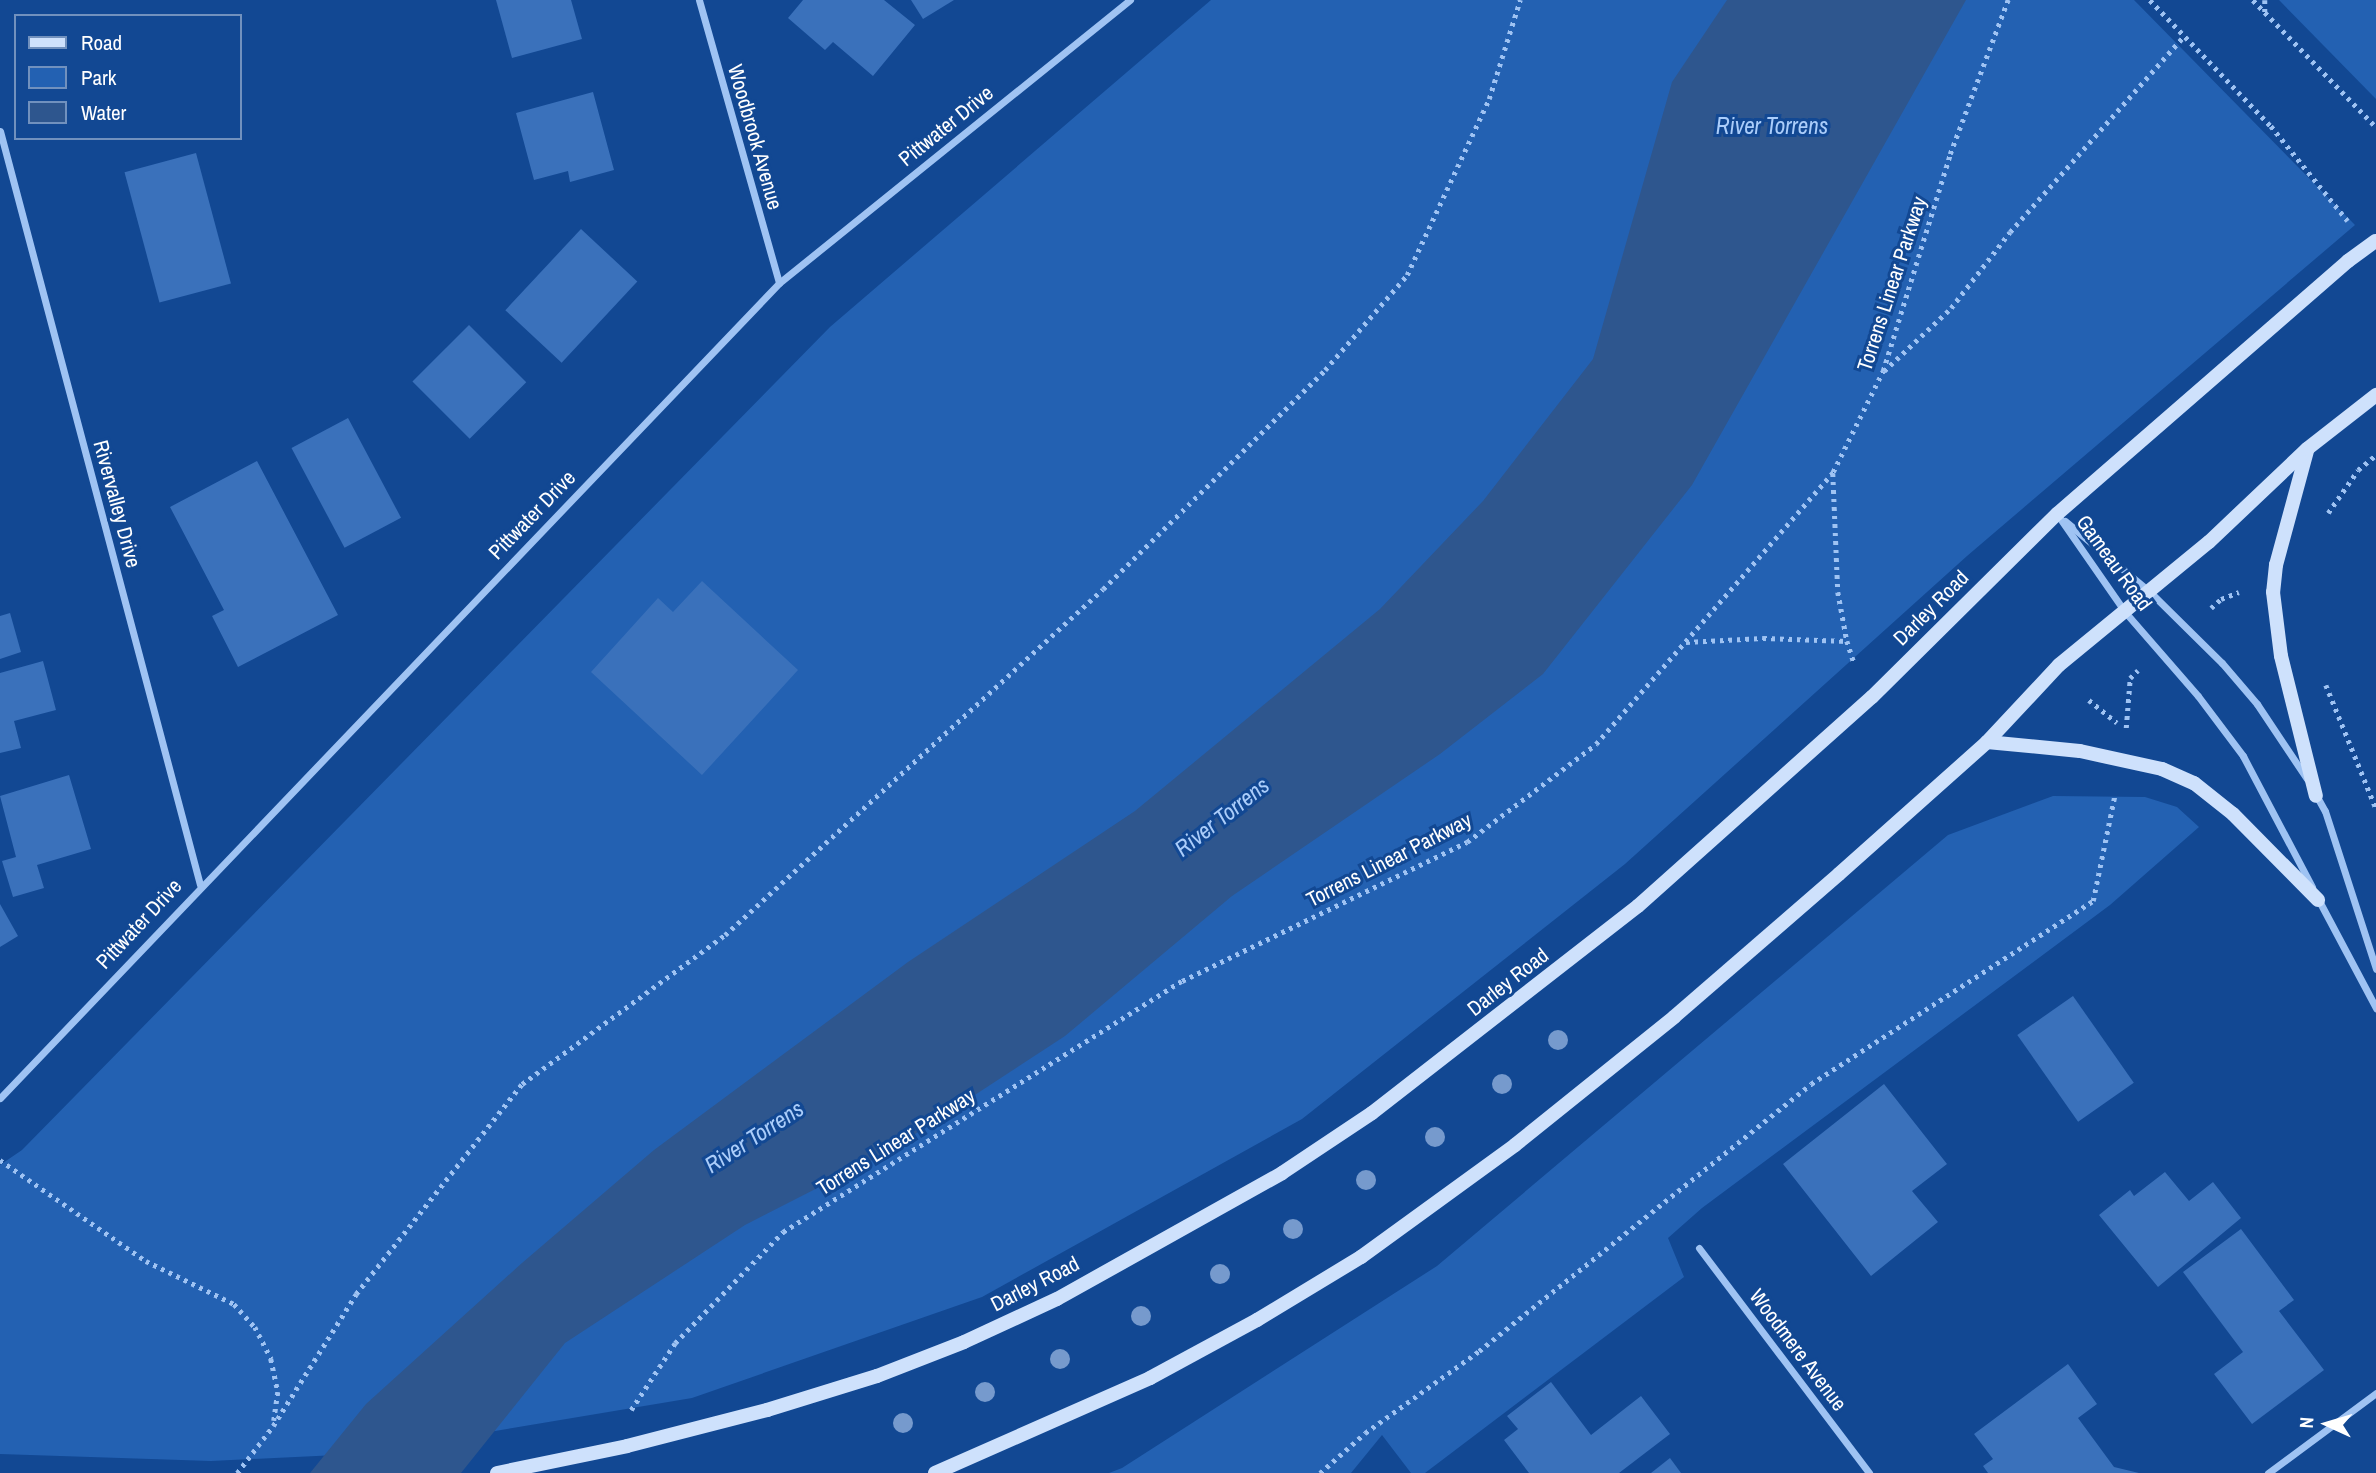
<!DOCTYPE html>
<html>
<head>
<meta charset="utf-8">
<style>
  body { margin:0 }
  #map { position:relative; width:2376px; height:1473px; overflow:hidden; background:#124893; font-family:"Archivo Narrow",sans-serif }
  div>[style] { position:absolute }
  .green>* { inset:0; background:#2361b2 }
  .water>* { inset:0; background:#2e568e }
  .building>* { inset:0; background:#3a71bb; transform-origin:0 0 }
  .path>* { height:4.5px; margin-top:-2.25px; transform-origin:0; background:repeating-linear-gradient(90deg,#9fc3f3 0 3.5px,transparent 0 8.5px) }
  .street>* { height:7px; margin:-3.5px; padding:0 3.5px; transform-origin:3.5px; border-radius:3.5px; background:#9fc3f3 }
  .secondary>* { height:14px; margin:-7px; padding:0 7px; transform-origin:7px; border-radius:7px; background:#cee1fc }
  .trees>* { width:20px; height:20px; margin:-10px; border-radius:50%; background:#769acd }
  span { translate:-50% -50%; white-space:nowrap; text-align:center; line-height:1.15; -webkit-text-stroke:6px #124893; paint-order:stroke }
  .street-label { font-size:21px; color:#fff }
  .water-label { font-size:23px; color:#abcdfa; font-style:italic }
  .legend { position:absolute; left:14px; top:14px; width:228px; height:126px; box-sizing:border-box; background:#124893; border:2px solid #7191be; margin:0; padding:9px 12px; list-style:none; font-size:21px; color:#fff }
  .legend li { display:flex; align-items:center; gap:14px; height:35px }
  .legend b { width:35px; border:2px solid #7191be }
  .north { position:absolute; left:2292px; top:1389px; width:70px; height:70px; -webkit-text-stroke:5px #124893; paint-order:stroke; rotate:274deg; font-size:19px; font-weight:700; line-height:28px; text-align:center; color:#fff }
  .north::after { content:''; display:block; margin:auto; width:24px; height:32px; background:#fff; clip-path:polygon(50% 0,100% 100%,50% 72%,0 100%) }
</style>
</head>
<body>
<div id="map">
  <div class="green">
    <i style="clip-path:polygon(1211px 0,2134px 0,2355px 225px,1967px 556px,1625px 864px,1302px 1119px,982px 1297px,692px 1398px,358px 1454px,211px 1461px,0 1454px,0 1165px,22px 1150px,830px 327px)"></i>
    <i style="clip-path:polygon(2279px 0,2376px 0,2376px 99px)"></i>
    <i style="clip-path:polygon(2053px 796px,2145px 797px,2177px 807px,2199px 827px,2110px 905px,1702px 1208px,1668px 1238px,1684px 1277px,1425px 1473px,1411px 1473px,1382px 1435px,1351px 1473px,1109px 1473px,1122px 1468px,1437px 1266px,1948px 835px)"></i>
  </div>
  <div class="water">
    <i style="clip-path:polygon(1727px 0,1966px 0,1692px 485px,1543px 674px,1440px 754px,1232px 896px,1065px 1036px,886px 1153px,745px 1225px,565px 1343px,461px 1473px,310px 1473px,366px 1404px,522px 1263px,654px 1150px,908px 962px,1135px 811px,1380px 609px,1483px 501px,1593px 359px,1672px 82px)"></i>
  </div>
  <div class="building">
    <i style="clip-path:polygon(496px 0,571px 0,582px 39px,512px 58px)"></i>
    <i style="clip-path:polygon(803px 0,884px 0,915px 25px,873px 76px,833px 42px,825px 50px,788px 18px)"></i>
    <i style="clip-path:polygon(911px 0,954px 0,923px 19px)"></i>
    <i style="clip-path:polygon(593px 92px,614px 170px,570px 182px,568px 171px,534px 180px,516px 113px)"></i>
    <i style="left:196px;top:153px;width:135px;height:74px;rotate:75deg"></i>
    <i style="left:581px;top:229px;width:77px;height:111px;rotate:43deg"></i>
    <i style="left:469px;top:325px;width:81px;height:80px;rotate:45deg"></i>
    <i style="left:348px;top:418px;width:113px;height:64px;rotate:62deg"></i>
    <i style="clip-path:polygon(257px 461px,338px 615px,238px 667px,212px 616px,224px 610px,170px 507px)"></i>
    <i style="clip-path:polygon(702px 581px,798px 670px,702px 775px,591px 672px,658px 598px,673px 612px)"></i>
    <i style="clip-path:polygon(10px 613px,21px 652px,0 659px,0 616px)"></i>
    <i style="clip-path:polygon(43px 661px,56px 710px,14px 721px,21px 748px,0 753px,0 673px)"></i>
    <i style="clip-path:polygon(69px 775px,91px 849px,37px 865px,44px 888px,13px 897px,2px 861px,16px 857px,0 796px)"></i>
    <i style="clip-path:polygon(0 904px,18px 936px,0 947px)"></i>
    <i style="left:2073px;top:996px;width:106px;height:68px;rotate:55deg"></i>
    <i style="clip-path:polygon(1884px 1084px,1947px 1164px,1912px 1191px,1938px 1222px,1871px 1276px,1783px 1164px)"></i>
    <i style="clip-path:polygon(2165px 1172px,2189px 1201px,2213px 1182px,2241px 1218px,2158px 1287px,2099px 1215px,2130px 1190px,2134px 1196px)"></i>
    <i style="clip-path:polygon(2241px 1229px,2294px 1300px,2279px 1311px,2324px 1370px,2252px 1424px,2214px 1374px,2243px 1352px,2183px 1272px)"></i>
    <i style="clip-path:polygon(2068px 1364px,2097px 1404px,2078px 1418px,2114px 1467px,2139px 1473px,1988px 1473px,1983px 1466px,1993px 1459px,1974px 1434px)"></i>
    <i style="clip-path:polygon(1551px 1382px,1591px 1435px,1641px 1396px,1670px 1434px,1619px 1473px,1529px 1473px,1504px 1440px,1518px 1429px,1507px 1416px)"></i>
    <i style="clip-path:polygon(1670px 1458px,1681px 1473px,1651px 1473px)"></i>
  </div>
  <div class="path">
    <i style="left:2150px;top:0;width:175px;rotate:46.2deg"></i>
    <i style="left:2271px;top:126px;width:122px;rotate:51deg"></i>
    <i style="left:2253px;top:0;width:177px;rotate:45.9deg"></i>
    <i style="left:2265px;top:0;width:13px;rotate:90deg"></i>
    <i style="left:1884px;top:371px;width:92px;rotate:-43.2deg"></i>
    <i style="left:1951px;top:308px;width:96px;rotate:-52.2deg"></i>
    <i style="left:2010px;top:232px;width:262px;rotate:-48.4deg"></i>
    <i style="left:1833px;top:473px;width:119px;rotate:87.6deg"></i>
    <i style="left:1838px;top:592px;width:50px;rotate:79.6deg"></i>
    <i style="left:1847px;top:641px;width:25px;rotate:72deg"></i>
    <i style="left:2328px;top:513px;width:52px;rotate:-55.1deg"></i>
    <i style="left:2358px;top:470px;width:23px;rotate:-40deg"></i>
    <i style="left:2211px;top:608px;width:13px;rotate:-42deg"></i>
    <i style="left:2221px;top:599px;width:19px;rotate:-21deg"></i>
    <i style="left:1686px;top:642px;width:77px;rotate:-3deg"></i>
    <i style="left:1763px;top:638px;width:84px;rotate:2deg"></i>
    <i style="left:2326px;top:685px;width:133px;rotate:67.9deg"></i>
    <i style="left:2089px;top:700px;width:36px;rotate:39deg"></i>
    <i style="left:2126px;top:728px;width:50px;rotate:-85.4deg"></i>
    <i style="left:2130px;top:678px;width:11px;rotate:-45deg"></i>
    <i style="left:0;top:1160px;width:178px;rotate:34.7deg"></i>
    <i style="left:146px;top:1261px;width:98px;rotate:26deg"></i>
    <i style="left:234px;top:1304px;width:31px;rotate:48deg"></i>
    <i style="left:255px;top:1327px;width:36px;rotate:63deg"></i>
    <i style="left:271px;top:1359px;width:34px;rotate:78deg"></i>
    <i style="left:278px;top:1392px;width:29px;rotate:98deg"></i>
    <i style="left:631px;top:1410px;width:80px;rotate:-56.7deg"></i>
    <i style="left:675px;top:1343px;width:155px;rotate:-45.8deg"></i>
    <i style="left:783px;top:1232px;width:471px;rotate:-32.2deg"></i>
    <i style="left:1182px;top:981px;width:317px;rotate:-26deg"></i>
    <i style="left:1467px;top:842px;width:162px;rotate:-37.2deg"></i>
    <i style="left:1596px;top:744px;width:361px;rotate:-48.9deg"></i>
    <i style="left:1833px;top:472px;width:113px;rotate:-63.7deg"></i>
    <i style="left:1883px;top:371px;width:227px;rotate:-72.8deg"></i>
    <i style="left:1950px;top:154px;width:165px;rotate:-69.4deg"></i>
    <i style="left:237px;top:1473px;width:59px;rotate:-52.5deg"></i>
    <i style="left:273px;top:1426px;width:156px;rotate:-57.8deg"></i>
    <i style="left:356px;top:1294px;width:268px;rotate:-51.7deg"></i>
    <i style="left:522px;top:1084px;width:252px;rotate:-36.3deg"></i>
    <i style="left:725px;top:935px;width:512px;rotate:-42.47deg"></i>
    <i style="left:1103px;top:589px;width:312px;rotate:-44.6deg"></i>
    <i style="left:1325px;top:370px;width:125px;rotate:-49.2deg"></i>
    <i style="left:1407px;top:275px;width:194px;rotate:-65deg"></i>
    <i style="left:1489px;top:99px;width:104px;rotate:-72.6deg"></i>
    <i style="left:1320px;top:1473px;width:60px;rotate:-41.6deg"></i>
    <i style="left:1365px;top:1433px;width:140px;rotate:-35.7deg"></i>
    <i style="left:1479px;top:1351px;width:426px;rotate:-38.8deg"></i>
    <i style="left:1811px;top:1084px;width:336px;rotate:-33deg"></i>
    <i style="left:2093px;top:901px;width:109px;rotate:-78.4deg"></i>
  </div>
  <div class="street">
    <i style="left:699px;top:0;width:294px;rotate:74.2deg"></i>
    <i style="left:0;top:131px;width:780px;rotate:75.14deg"></i>
    <i style="left:2057px;top:514px;width:119px;rotate:55.2deg"></i>
    <i style="left:2125px;top:612px;width:111px;rotate:49deg"></i>
    <i style="left:2198px;top:696px;width:75px;rotate:53.1deg"></i>
    <i style="left:2243px;top:756px;width:148px;rotate:62.2deg"></i>
    <i style="left:2065px;top:521px;width:111px;rotate:39.9deg"></i>
    <i style="left:2150px;top:592px;width:101px;rotate:44.6deg"></i>
    <i style="left:2222px;top:663px;width:54px;rotate:49.5deg"></i>
    <i style="left:2257px;top:704px;width:90px;rotate:56.3deg"></i>
    <i style="left:2316px;top:795px;width:18px;rotate:61deg"></i>
    <i style="left:2325px;top:811px;width:166px;rotate:72.1deg"></i>
    <i style="left:2317px;top:897px;width:126px;rotate:62deg"></i>
    <i style="left:0;top:1098px;width:1127px;rotate:-46.29deg"></i>
    <i style="left:779px;top:283px;width:451px;rotate:-38.9deg"></i>
    <i style="left:1699px;top:1248px;width:282px;rotate:52.9deg"></i>
    <i style="left:2268px;top:1473px;width:134px;rotate:-36.5deg"></i>
  </div>
  <div class="secondary">
    <i style="left:2307px;top:451px;width:118px;rotate:105.2deg"></i>
    <i style="left:2276px;top:565px;width:27px;rotate:96deg"></i>
    <i style="left:2273px;top:592px;width:64px;rotate:82.9deg"></i>
    <i style="left:2281px;top:656px;width:144px;rotate:76deg"></i>
    <i style="left:1987px;top:742px;width:93px;rotate:5.5deg"></i>
    <i style="left:2080px;top:751px;width:84px;rotate:12.4deg"></i>
    <i style="left:2162px;top:769px;width:35px;rotate:24deg"></i>
    <i style="left:2194px;top:783px;width:50px;rotate:38.5deg"></i>
    <i style="left:2233px;top:814px;width:121px;rotate:45.3deg"></i>
    <i style="left:497px;top:1473px;width:133px;rotate:-11.7deg"></i>
    <i style="left:627px;top:1446px;width:145px;rotate:-14.4deg"></i>
    <i style="left:767px;top:1410px;width:115px;rotate:-17.2deg"></i>
    <i style="left:877px;top:1376px;width:93px;rotate:-21.3deg"></i>
    <i style="left:964px;top:1342px;width:102px;rotate:-24.8deg"></i>
    <i style="left:1057px;top:1299px;width:258px;rotate:-29.2deg"></i>
    <i style="left:1282px;top:1173px;width:108px;rotate:-33.7deg"></i>
    <i style="left:1372px;top:1113px;width:337px;rotate:-37.9deg"></i>
    <i style="left:1638px;top:906px;width:314px;rotate:-41.8deg"></i>
    <i style="left:1872px;top:697px;width:260px;rotate:-44.7deg"></i>
    <i style="left:2057px;top:514px;width:386px;rotate:-41deg"></i>
    <i style="left:2348px;top:261px;width:34px;rotate:-36deg"></i>
    <i style="left:935px;top:1473px;width:235px;rotate:-23.8deg"></i>
    <i style="left:1150px;top:1378px;width:122px;rotate:-28.5deg"></i>
    <i style="left:1257px;top:1320px;width:122px;rotate:-31.2deg"></i>
    <i style="left:1361px;top:1257px;width:190px;rotate:-36deg"></i>
    <i style="left:1515px;top:1145px;width:204px;rotate:-38.8deg"></i>
    <i style="left:1674px;top:1017px;width:218px;rotate:-40.9deg"></i>
    <i style="left:1839px;top:874px;width:198px;rotate:-41.7deg"></i>
    <i style="left:1987px;top:742px;width:105px;rotate:-46.9deg"></i>
    <i style="left:2059px;top:665px;width:194px;rotate:-39.4deg"></i>
    <i style="left:2209px;top:542px;width:135px;rotate:-43.5deg"></i>
    <i style="left:2307px;top:449px;width:88px;rotate:-38deg"></i>
  </div>
  <div class="trees">
    <i style="left:1558px;top:1040px"></i>
    <i style="left:1502px;top:1084px"></i>
    <i style="left:1435px;top:1137px"></i>
    <i style="left:1366px;top:1180px"></i>
    <i style="left:1293px;top:1229px"></i>
    <i style="left:1220px;top:1274px"></i>
    <i style="left:1141px;top:1316px"></i>
    <i style="left:1060px;top:1359px"></i>
    <i style="left:985px;top:1392px"></i>
    <i style="left:903px;top:1423px"></i>
  </div>
  <div class="street-label">
    <span style="left:946px;top:126px;rotate:-39deg">Pittwater Drive</span>
    <span style="left:755px;top:137px;rotate:74deg">Woodbrook Avenue</span>
    <span style="left:1892px;top:284px;rotate:-72deg">Torrens Linear Parkway</span>
    <span style="left:117px;top:504px;rotate:75deg">Rivervalley Drive</span>
    <span style="left:532px;top:515px;rotate:-46deg">Pittwater Drive</span>
    <span style="left:2114px;top:563px;rotate:54deg">Gameau Road</span>
    <span style="left:1931px;top:608px;rotate:-45deg">Darley Road</span>
    <span style="left:1389px;top:860px;rotate:-27deg">Torrens Linear Parkway</span>
    <span style="left:139px;top:924px;rotate:-47deg">Pittwater Drive</span>
    <span style="left:1508px;top:982px;rotate:-38deg">Darley Road</span>
    <span style="left:896px;top:1142px;rotate:-32deg">Torrens Linear Parkway</span>
    <span style="left:1035px;top:1284px;rotate:-27deg">Darley Road</span>
    <span style="left:1798px;top:1350px;rotate:53deg">Woodmere Avenue</span>
  </div>
  <div class="water-label">
    <span style="left:1772px;top:126px">River Torrens</span>
    <span style="left:1222px;top:817px;rotate:-38deg">River Torrens</span>
    <span style="left:754px;top:1137px;rotate:-33deg">River Torrens</span>
  </div>
  <ul class="legend">
  <li><b style="height:9px;background:#cee1fc"></b>Road</li>
  <li><b style="height:19px;background:#2361b2"></b>Park</li>
  <li><b style="height:19px;background:#2e568e"></b>Water</li>
  </ul>
  <div class="north">N</div>
</div>
</body>
</html>
